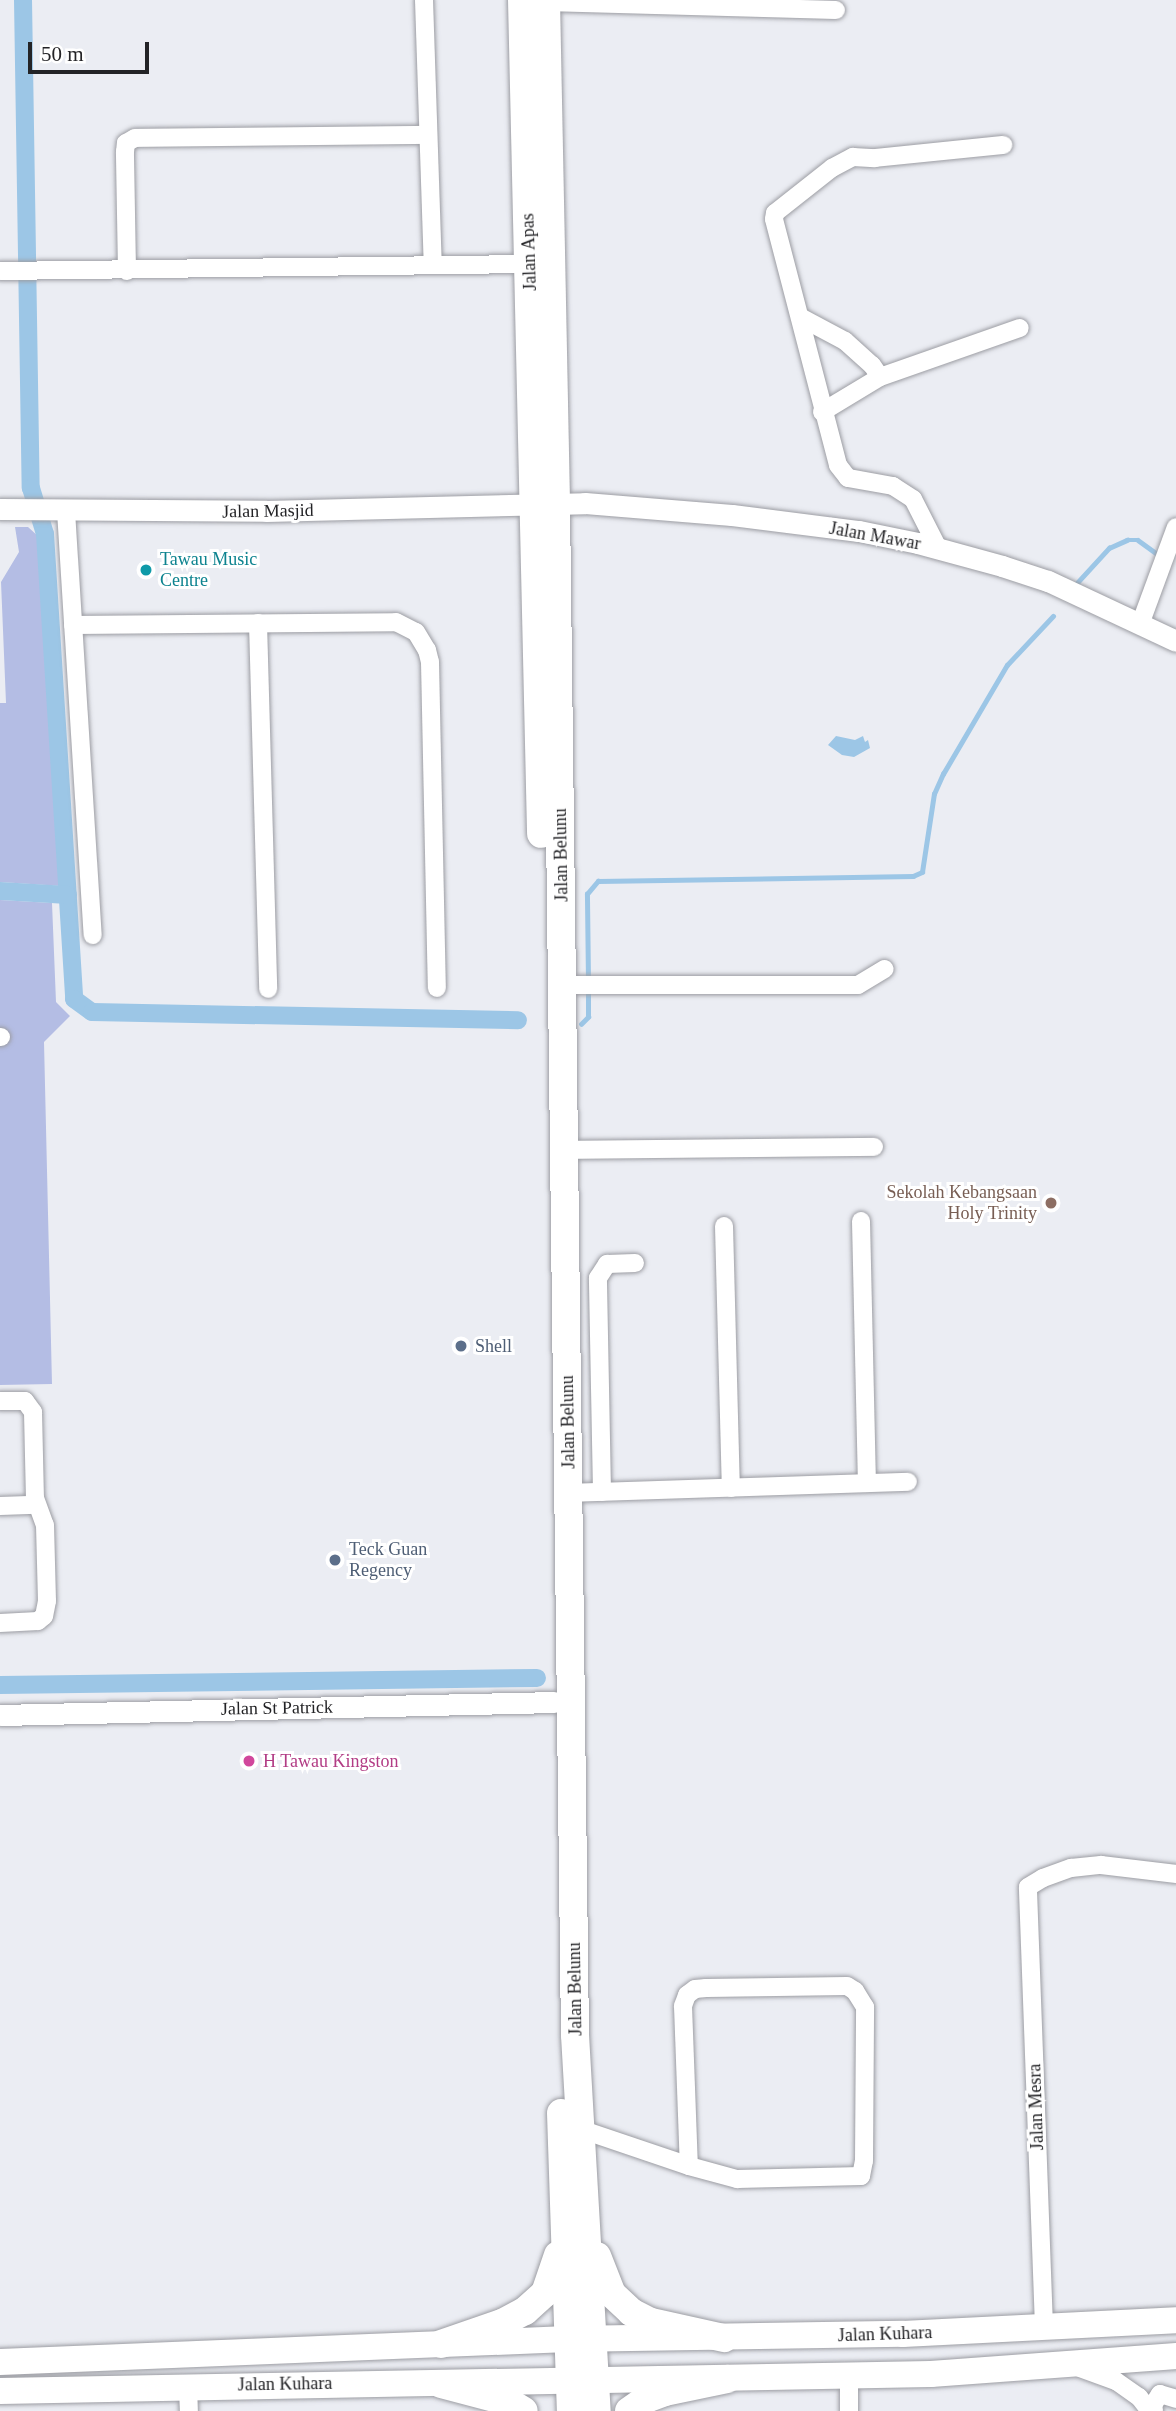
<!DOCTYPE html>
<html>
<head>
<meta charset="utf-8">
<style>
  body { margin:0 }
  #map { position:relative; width:1176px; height:2411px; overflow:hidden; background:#ebedf3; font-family:"Times New Roman",serif }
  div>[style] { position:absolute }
  .green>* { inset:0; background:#b4bde4 }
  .water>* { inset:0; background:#9cc6e6 }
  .stream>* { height:4.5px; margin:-2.25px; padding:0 2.25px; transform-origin:2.25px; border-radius:2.25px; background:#9cc6e6 }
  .canal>* { height:18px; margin:-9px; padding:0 9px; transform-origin:9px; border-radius:9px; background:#9cc6e6 }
  .roads { filter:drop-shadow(0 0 2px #9c9da3) drop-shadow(0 0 2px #9c9da3) }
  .minor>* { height:18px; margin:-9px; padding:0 9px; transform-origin:9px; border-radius:9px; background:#fff }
  .tertiary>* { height:21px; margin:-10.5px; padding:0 10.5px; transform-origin:10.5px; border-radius:10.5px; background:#fff }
  .primary>* { height:26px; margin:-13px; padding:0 13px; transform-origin:13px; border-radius:13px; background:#fff }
  .trunk>* { height:28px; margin:-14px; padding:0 14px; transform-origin:14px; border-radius:14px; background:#fff }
  .dots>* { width:19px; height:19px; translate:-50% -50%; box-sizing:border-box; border:4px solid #fff; border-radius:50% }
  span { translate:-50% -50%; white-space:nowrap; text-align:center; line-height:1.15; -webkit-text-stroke:6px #fff; paint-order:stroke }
  .street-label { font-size:18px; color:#232326 }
  .culture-label { font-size:18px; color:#0d838f }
  .left { translate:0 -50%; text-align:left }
  .education-label { font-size:18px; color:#785e54 }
  .right { translate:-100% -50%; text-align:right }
  .service-label { font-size:18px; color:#4e5e75 }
  .hotel-label { font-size:18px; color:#b23c85 }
  .scale { position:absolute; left:28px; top:42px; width:121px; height:32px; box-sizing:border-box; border:4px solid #232326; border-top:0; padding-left:9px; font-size:21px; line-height:24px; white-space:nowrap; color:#232326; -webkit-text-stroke:5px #fff; paint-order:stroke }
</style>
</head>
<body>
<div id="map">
  <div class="green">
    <i style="clip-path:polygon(15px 527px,28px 527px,39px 537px,62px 886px,0 882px,0 703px,6px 703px,1px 582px,19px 552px)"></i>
    <i style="clip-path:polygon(0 900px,52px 903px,56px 1002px,70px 1016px,44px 1042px,52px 1384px,0 1385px)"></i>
  </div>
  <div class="water">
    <i style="clip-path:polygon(836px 736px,855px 740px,863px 736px,865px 742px,868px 740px,870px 748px,854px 757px,842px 755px,828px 745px)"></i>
  </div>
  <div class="stream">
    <i style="left:1076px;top:584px;width:49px;rotate:-47.5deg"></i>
    <i style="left:1109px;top:548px;width:20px;rotate:-24deg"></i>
    <i style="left:1127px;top:540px;width:11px"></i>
    <i style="left:1138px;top:540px;width:29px;rotate:36deg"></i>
    <i style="left:588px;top:981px;width:87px;rotate:-90.7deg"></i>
    <i style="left:587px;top:894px;width:17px;rotate:-50deg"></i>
    <i style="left:598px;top:881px;width:315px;rotate:-0.9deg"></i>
    <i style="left:913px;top:876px;width:10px;rotate:-24deg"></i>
    <i style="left:922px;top:872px;width:79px;rotate:-81.3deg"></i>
    <i style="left:934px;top:794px;width:22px;rotate:-66deg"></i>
    <i style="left:943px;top:774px;width:126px;rotate:-59.6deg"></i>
    <i style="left:1007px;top:665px;width:67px;rotate:-46.8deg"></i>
    <i style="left:581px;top:1024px;width:10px;rotate:-45deg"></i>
    <i style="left:588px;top:1017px;width:27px;rotate:-90deg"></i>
  </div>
  <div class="canal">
    <i style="left:23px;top:0;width:488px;rotate:89.1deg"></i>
    <i style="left:31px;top:488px;width:48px;rotate:73.1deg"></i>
    <i style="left:45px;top:534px;width:466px;rotate:86.4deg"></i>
    <i style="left:74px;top:999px;width:22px;rotate:36deg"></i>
    <i style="left:92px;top:1012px;width:426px;rotate:1.1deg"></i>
    <i style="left:0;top:891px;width:68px;rotate:3.4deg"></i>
    <i style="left:0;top:1685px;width:537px;rotate:-0.75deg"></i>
  </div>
  <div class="roads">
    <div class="minor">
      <i style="left:424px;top:0;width:265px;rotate:88.1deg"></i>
      <i style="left:546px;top:2px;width:290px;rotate:1.6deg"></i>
      <i style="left:0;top:271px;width:530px;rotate:-0.76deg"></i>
      <i style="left:127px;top:271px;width:119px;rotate:-91deg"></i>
      <i style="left:125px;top:152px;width:9px;rotate:-84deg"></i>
      <i style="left:126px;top:143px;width:10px;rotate:-29deg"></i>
      <i style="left:135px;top:138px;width:293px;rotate:-0.6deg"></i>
      <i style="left:800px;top:317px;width:51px;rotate:28.1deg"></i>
      <i style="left:845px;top:341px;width:36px;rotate:42deg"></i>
      <i style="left:872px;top:365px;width:14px;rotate:56deg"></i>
      <i style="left:822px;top:412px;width:68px;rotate:-31.1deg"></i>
      <i style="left:880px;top:377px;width:148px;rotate:-19.3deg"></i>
      <i style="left:66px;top:511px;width:425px;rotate:86.4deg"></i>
      <i style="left:938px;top:548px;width:55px;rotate:-117deg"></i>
      <i style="left:913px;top:499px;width:24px;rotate:-147deg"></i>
      <i style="left:893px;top:486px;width:46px;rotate:-169.9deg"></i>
      <i style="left:848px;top:478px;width:16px;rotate:-128deg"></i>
      <i style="left:838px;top:465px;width:254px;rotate:-104.6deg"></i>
      <i style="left:774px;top:219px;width:6px;rotate:-81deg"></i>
      <i style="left:775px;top:213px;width:73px;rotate:-38.3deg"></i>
      <i style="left:832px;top:168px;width:24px;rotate:-28deg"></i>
      <i style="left:853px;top:157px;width:22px;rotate:3deg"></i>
      <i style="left:875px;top:158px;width:129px;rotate:-5.8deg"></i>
      <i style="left:1141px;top:622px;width:101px;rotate:-69.8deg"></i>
      <i style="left:258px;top:623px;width:366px;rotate:88.4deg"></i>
      <i style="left:73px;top:625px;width:323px;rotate:-0.5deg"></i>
      <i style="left:396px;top:622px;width:22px;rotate:27deg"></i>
      <i style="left:416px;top:632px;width:21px;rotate:59deg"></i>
      <i style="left:427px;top:650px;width:12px;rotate:76deg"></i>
      <i style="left:430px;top:662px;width:326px;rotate:88.8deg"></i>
      <i style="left:562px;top:985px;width:296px"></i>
      <i style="left:858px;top:985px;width:31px;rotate:-31deg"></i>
      <i style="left:0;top:1037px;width:1px"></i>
      <i style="left:564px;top:1150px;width:310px;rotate:-0.6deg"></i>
      <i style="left:861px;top:1221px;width:262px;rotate:88.7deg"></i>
      <i style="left:724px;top:1226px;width:262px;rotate:88.5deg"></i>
      <i style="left:0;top:1401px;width:25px"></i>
      <i style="left:25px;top:1401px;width:14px;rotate:54deg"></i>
      <i style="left:33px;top:1412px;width:86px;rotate:88.7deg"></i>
      <i style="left:35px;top:1498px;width:29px;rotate:70deg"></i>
      <i style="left:45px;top:1525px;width:76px;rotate:88.5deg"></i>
      <i style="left:47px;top:1601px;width:15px;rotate:101deg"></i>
      <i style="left:44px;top:1616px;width:8px;rotate:140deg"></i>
      <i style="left:38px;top:1621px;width:38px;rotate:177deg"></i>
      <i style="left:602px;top:1492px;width:214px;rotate:-91.1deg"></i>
      <i style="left:598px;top:1278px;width:17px;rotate:-57deg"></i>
      <i style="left:607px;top:1264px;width:28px;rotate:-2deg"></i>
      <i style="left:568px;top:1493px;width:340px;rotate:-1.9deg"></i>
      <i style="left:0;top:1506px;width:36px;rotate:-2deg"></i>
      <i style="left:580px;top:2129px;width:115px;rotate:18.7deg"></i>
      <i style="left:689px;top:2166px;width:50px;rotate:15.2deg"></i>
      <i style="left:737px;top:2179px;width:124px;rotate:-1.4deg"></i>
      <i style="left:861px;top:2176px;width:15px;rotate:-79deg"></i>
      <i style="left:864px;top:2161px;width:154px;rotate:-89.6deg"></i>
      <i style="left:865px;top:2007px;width:19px;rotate:-122deg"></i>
      <i style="left:855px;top:1991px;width:9px;rotate:-148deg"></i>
      <i style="left:847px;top:1986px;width:141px;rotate:179.2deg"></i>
      <i style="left:706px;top:1988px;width:11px;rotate:175deg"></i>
      <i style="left:695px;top:1989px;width:10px;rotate:143deg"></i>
      <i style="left:687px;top:1995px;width:12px;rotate:110deg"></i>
      <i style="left:683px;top:2006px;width:160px;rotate:87.9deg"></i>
      <i style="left:1044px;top:2327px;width:440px;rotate:-92.1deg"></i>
      <i style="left:1028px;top:1887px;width:17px;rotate:-31deg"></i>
      <i style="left:1043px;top:1878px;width:30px;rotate:-20deg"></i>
      <i style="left:1071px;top:1868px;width:30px;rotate:-6deg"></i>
      <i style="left:1101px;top:1865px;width:76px;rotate:6.8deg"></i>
      <i style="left:1080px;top:2368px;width:38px;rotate:20deg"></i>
      <i style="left:1116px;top:2381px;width:28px;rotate:35deg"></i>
      <i style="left:1139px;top:2397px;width:18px;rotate:52deg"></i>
      <i style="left:849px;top:2376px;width:35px;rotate:90deg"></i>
      <i style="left:188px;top:2386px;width:25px;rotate:88deg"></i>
      <i style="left:1154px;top:2411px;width:6px;rotate:-99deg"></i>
      <i style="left:1153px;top:2405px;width:13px;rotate:-58deg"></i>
      <i style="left:1160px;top:2394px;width:17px;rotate:17deg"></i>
    </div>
    <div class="tertiary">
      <i style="left:0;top:509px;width:266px;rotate:0.4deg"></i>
      <i style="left:266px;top:511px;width:319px;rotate:-1.4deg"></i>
      <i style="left:585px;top:503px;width:147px;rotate:4.7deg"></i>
      <i style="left:732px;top:515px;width:128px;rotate:7.2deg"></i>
      <i style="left:859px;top:531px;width:60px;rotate:11.5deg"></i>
      <i style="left:918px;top:543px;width:87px;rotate:15.3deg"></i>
      <i style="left:1002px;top:566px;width:48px;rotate:18.1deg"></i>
      <i style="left:1048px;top:581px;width:141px;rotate:25.1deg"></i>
      <i style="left:0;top:1715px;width:554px;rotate:-1.34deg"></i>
    </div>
    <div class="primary">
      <i style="left:0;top:2362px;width:568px;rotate:-2.32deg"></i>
      <i style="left:568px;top:2339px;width:335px;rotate:-0.9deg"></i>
      <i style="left:903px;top:2334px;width:273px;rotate:-2.9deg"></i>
      <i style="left:0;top:2391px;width:931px;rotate:-1.05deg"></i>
      <i style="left:931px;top:2374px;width:246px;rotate:-4.2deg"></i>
    </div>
    <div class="trunk">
      <i style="left:522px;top:0;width:834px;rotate:88.69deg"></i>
      <i style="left:546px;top:0;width:504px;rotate:88.86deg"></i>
      <i style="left:556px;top:504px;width:1531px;rotate:89.29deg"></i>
      <i style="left:575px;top:2035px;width:377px;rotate:86.7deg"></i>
      <i style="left:561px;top:2113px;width:298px;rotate:88.1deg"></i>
      <i style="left:597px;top:2256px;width:41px;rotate:68.5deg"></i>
      <i style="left:612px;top:2294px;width:26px;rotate:43deg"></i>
      <i style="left:631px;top:2312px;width:22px;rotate:27deg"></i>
      <i style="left:651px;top:2322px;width:75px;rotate:12.4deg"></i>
      <i style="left:441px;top:2344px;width:65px;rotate:-19deg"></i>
      <i style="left:502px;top:2323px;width:26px;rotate:-28deg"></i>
      <i style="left:525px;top:2311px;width:27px;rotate:-42deg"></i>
      <i style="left:545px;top:2293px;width:40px;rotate:-71.1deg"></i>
      <i style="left:441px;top:2384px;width:70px;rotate:14.8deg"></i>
      <i style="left:509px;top:2402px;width:17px;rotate:31deg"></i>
      <i style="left:629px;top:2411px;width:21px;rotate:-35deg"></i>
      <i style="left:646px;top:2399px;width:20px;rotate:-20deg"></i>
      <i style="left:665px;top:2392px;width:63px;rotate:-11.8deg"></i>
    </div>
  </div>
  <div class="dots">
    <i style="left:146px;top:570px;background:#0f9aa8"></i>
    <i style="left:1051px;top:1203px;background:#8d6e63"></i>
    <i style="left:461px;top:1346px;background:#5c6f8a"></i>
    <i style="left:335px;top:1560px;background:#5c6f8a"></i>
    <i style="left:249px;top:1761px;background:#d1479c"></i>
  </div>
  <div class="street-label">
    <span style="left:529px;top:252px;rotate:-92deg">Jalan Apas</span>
    <span style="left:268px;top:511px;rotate:-1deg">Jalan Masjid</span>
    <span style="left:875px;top:536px;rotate:10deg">Jalan Mawar</span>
    <span style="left:561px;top:855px;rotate:-91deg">Jalan Belunu</span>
    <span style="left:568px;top:1422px;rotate:-91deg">Jalan Belunu</span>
    <span style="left:277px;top:1708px;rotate:-1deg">Jalan St Patrick</span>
    <span style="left:575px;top:1989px;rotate:-91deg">Jalan Belunu</span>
    <span style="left:1036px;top:2107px;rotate:-92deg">Jalan Mesra</span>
    <span style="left:885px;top:2334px;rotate:-2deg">Jalan Kuhara</span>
    <span style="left:285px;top:2384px;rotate:-1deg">Jalan Kuhara</span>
  </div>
  <div class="culture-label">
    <span class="left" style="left:160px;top:570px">Tawau Music<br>Centre</span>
  </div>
  <div class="education-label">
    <span class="right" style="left:1037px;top:1203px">Sekolah Kebangsaan<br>Holy Trinity</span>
  </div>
  <div class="service-label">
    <span class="left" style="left:475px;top:1346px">Shell</span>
    <span class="left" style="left:349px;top:1560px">Teck Guan<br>Regency</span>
  </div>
  <div class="hotel-label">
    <span class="left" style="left:263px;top:1761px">H Tawau Kingston</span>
  </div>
  <div class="scale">50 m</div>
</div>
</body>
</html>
